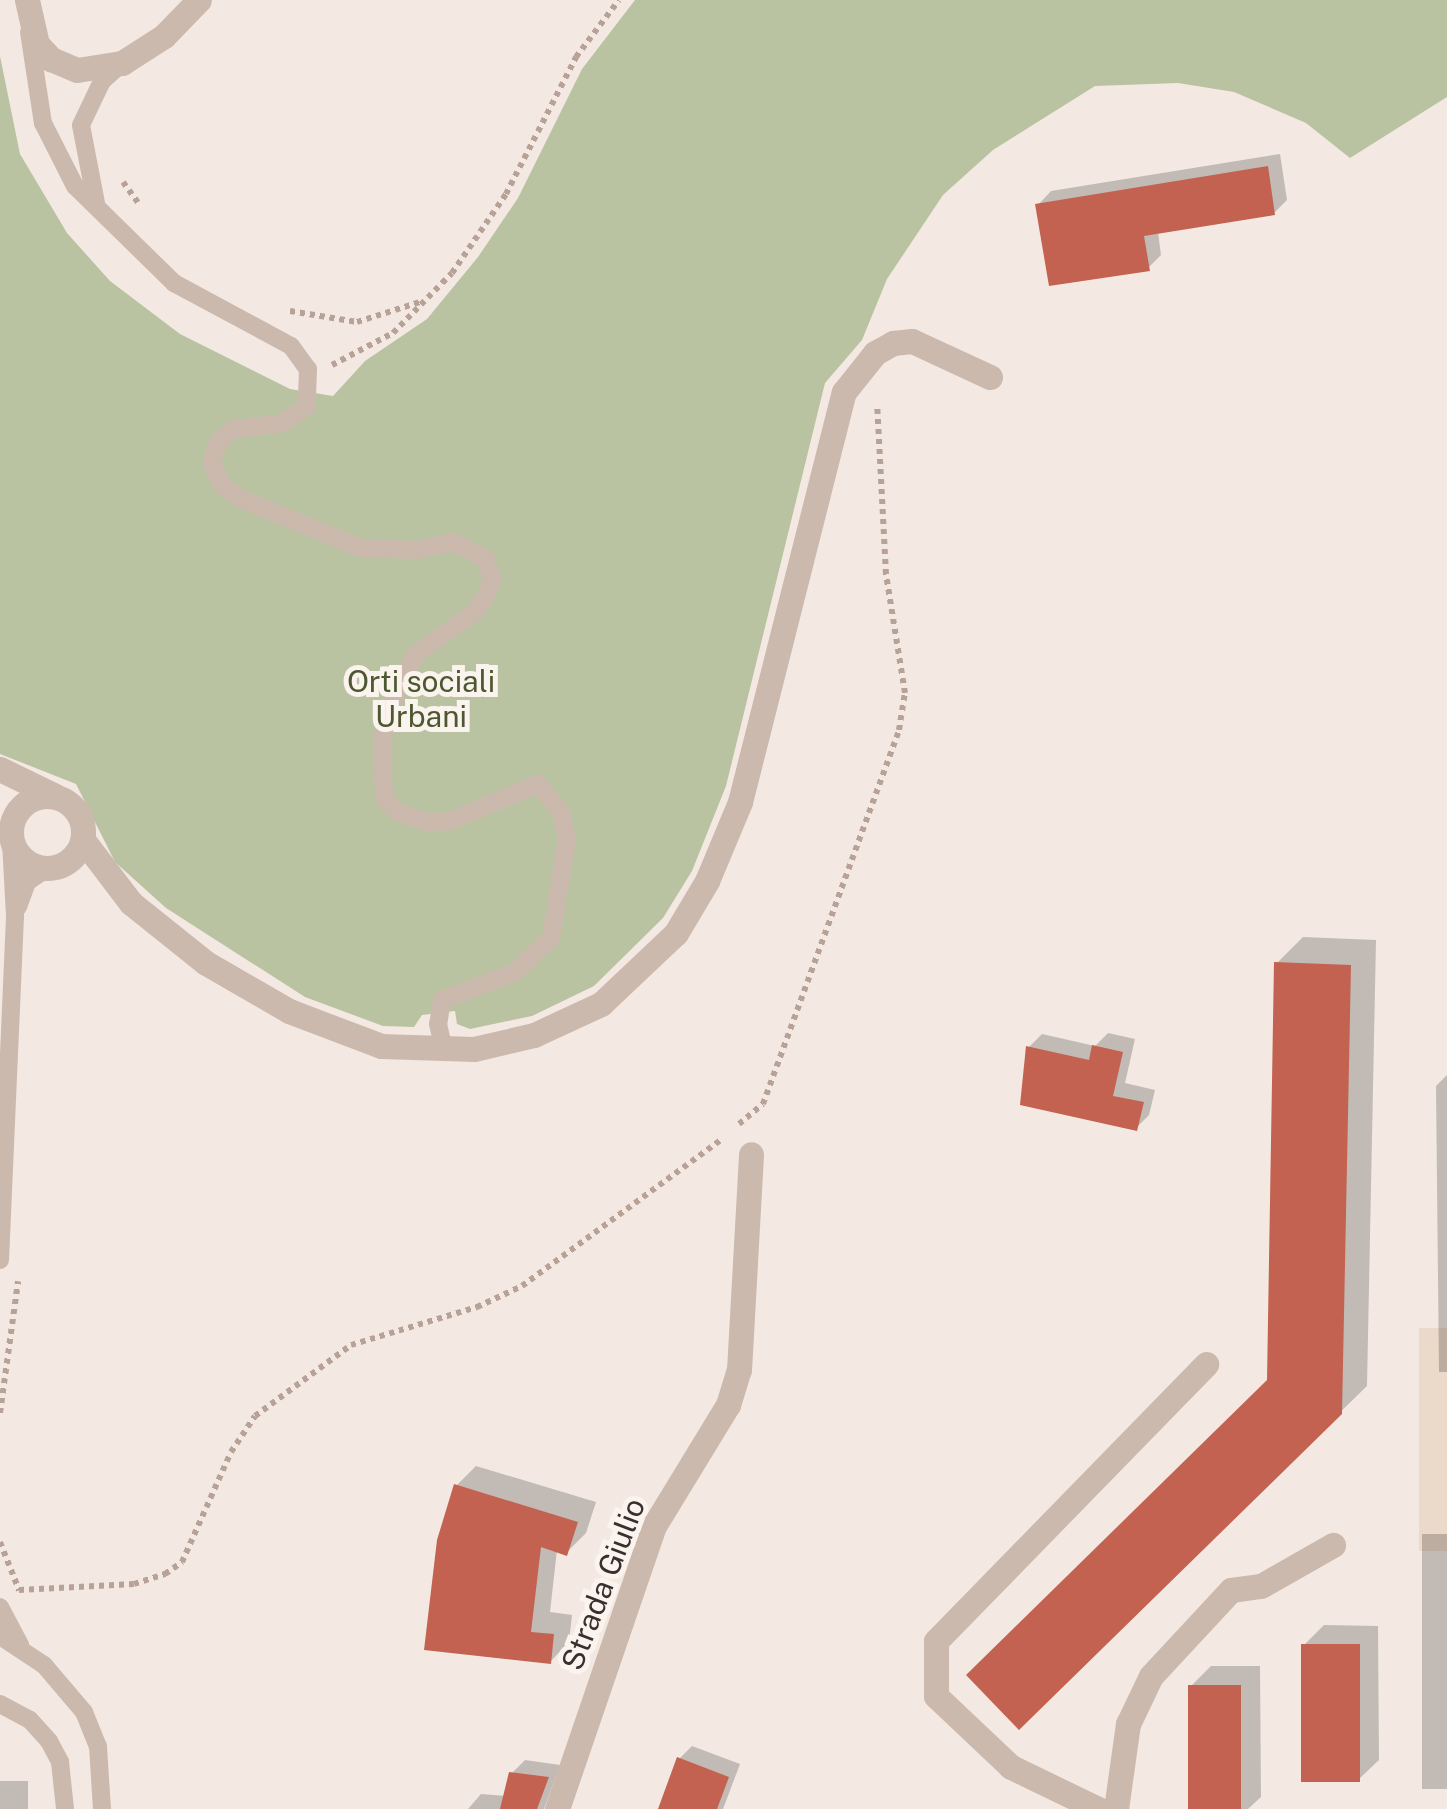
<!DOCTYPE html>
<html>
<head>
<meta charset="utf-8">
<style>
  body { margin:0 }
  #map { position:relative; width:1447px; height:1809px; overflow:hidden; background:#f3e9e2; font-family:"Public Sans",sans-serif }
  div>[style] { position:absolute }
  .green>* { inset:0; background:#bac3a1 }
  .plaza>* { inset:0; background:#ebd9c9; transform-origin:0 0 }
  .shadow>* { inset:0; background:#0003; transform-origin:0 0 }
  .building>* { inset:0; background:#c36250; transform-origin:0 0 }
  .path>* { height:6px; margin-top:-3px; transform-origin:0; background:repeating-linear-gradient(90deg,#b8a297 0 5px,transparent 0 10px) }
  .service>* { height:18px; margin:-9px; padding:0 9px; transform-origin:9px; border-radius:9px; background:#ccb9ad }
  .minor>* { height:25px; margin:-12.5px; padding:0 12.5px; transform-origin:12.5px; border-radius:12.5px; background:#ccb9ad }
  .minor>.ring { margin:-12.5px; padding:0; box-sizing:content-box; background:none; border:25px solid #ccb9ad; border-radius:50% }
  span { translate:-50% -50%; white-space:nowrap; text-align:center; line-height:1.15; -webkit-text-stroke:10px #fbf4ee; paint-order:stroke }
  .park-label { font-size:30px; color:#4d5830 }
  .street-label { font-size:30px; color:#3a2f2c }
</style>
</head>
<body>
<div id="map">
  <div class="green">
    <i style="clip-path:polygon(635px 0,1447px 0,1447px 97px,1350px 158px,1306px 123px,1234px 92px,1178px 83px,1095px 86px,993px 150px,943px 195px,887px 279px,862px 340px,825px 383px,726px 786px,692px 871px,663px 918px,594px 986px,532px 1016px,470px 1029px,457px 1024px,455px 1011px,422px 1015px,414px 1027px,383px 1026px,305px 997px,166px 908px,115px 862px,76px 784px,0 754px,0 56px,20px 154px,67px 233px,110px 281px,180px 334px,290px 389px,333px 396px,365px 361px,427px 319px,478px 257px,518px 198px,582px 69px)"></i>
  </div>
  <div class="plaza">
    <i style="left:1419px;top:1328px;width:28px;height:223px"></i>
  </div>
  <div class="shadow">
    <i style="clip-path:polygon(1280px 154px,1287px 200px,1274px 213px,1158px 232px,1161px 255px,1148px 268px,1038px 205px,1051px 191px)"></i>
    <i style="clip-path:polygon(1303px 937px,1376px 940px,1367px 1386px,1019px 1726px,1269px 1381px,1277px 963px)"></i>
    <i style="clip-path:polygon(1108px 1033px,1135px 1039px,1125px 1083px,1155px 1090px,1149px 1115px,1136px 1128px,1029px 1047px,1042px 1034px,1095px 1046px)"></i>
    <i style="clip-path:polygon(1447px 1075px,1447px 1372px,1439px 1372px,1436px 1086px)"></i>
    <i style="clip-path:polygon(476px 1466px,596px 1502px,586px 1533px,566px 1553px,557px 1550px,550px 1612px,572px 1615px,569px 1642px,550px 1662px,427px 1648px,456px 1486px)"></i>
    <i style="left:1447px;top:1534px;width:255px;height:25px;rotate:90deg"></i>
    <i style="clip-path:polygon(1324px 1625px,1378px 1626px,1379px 1760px,1359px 1779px,1304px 1645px)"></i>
    <i style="clip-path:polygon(1211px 1666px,1260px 1666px,1261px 1797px,1248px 1809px,1191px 1809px,1191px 1686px)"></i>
    <i style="clip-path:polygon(692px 1746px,740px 1764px,723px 1809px,660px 1809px,679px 1759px)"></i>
    <i style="clip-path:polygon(525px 1760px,560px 1765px,544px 1809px,468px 1809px,481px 1794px,506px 1796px,511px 1774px)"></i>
    <i style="left:0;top:1781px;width:28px;height:28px"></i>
  </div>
  <div class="building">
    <i style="clip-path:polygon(1268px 166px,1275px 215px,1144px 236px,1150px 271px,1049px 286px,1035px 204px)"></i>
    <i style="clip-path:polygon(1274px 962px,1351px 965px,1342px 1414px,1019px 1730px,966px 1675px,1267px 1380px)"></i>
    <i style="clip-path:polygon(1092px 1045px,1123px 1052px,1113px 1096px,1144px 1102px,1137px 1131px,1020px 1105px,1026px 1046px,1089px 1060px)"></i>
    <i style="clip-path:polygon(454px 1484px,578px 1522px,567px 1556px,541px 1547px,531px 1632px,554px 1634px,551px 1664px,424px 1650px,437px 1540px)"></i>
    <i style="left:1301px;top:1644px;width:59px;height:138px"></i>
    <i style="left:1188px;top:1685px;width:53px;height:124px"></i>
    <i style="clip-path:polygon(677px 1757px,729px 1777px,717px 1809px,658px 1809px)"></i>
    <i style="clip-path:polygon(509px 1772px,549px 1777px,537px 1809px,500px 1809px)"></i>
  </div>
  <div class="path">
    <i style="left:123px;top:182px;width:27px;rotate:54deg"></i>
    <i style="left:290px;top:311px;width:68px;rotate:9.3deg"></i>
    <i style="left:357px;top:322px;width:69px;rotate:-17.7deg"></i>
    <i style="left:332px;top:365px;width:69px;rotate:-27.7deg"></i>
    <i style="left:393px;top:333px;width:84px;rotate:-45.5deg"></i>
    <i style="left:452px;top:273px;width:96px;rotate:-55.6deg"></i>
    <i style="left:506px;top:194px;width:154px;rotate:-62.9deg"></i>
    <i style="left:576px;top:57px;width:71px;rotate:-53deg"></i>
    <i style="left:739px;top:1124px;width:31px;rotate:-40deg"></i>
    <i style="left:763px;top:1104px;width:398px;rotate:-70deg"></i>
    <i style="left:899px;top:730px;width:37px;rotate:-81deg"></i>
    <i style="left:905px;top:693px;width:121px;rotate:-99.1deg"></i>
    <i style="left:886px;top:574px;width:170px;rotate:-93deg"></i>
    <i style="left:0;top:1413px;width:133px;rotate:-82.2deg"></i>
    <i style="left:0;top:1542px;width:52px;rotate:68.4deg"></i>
    <i style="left:19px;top:1590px;width:115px;rotate:-3deg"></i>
    <i style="left:134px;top:1584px;width:33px;rotate:-18deg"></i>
    <i style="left:165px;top:1574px;width:21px;rotate:-35deg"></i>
    <i style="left:182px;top:1562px;width:120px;rotate:-66deg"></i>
    <i style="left:231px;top:1452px;width:43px;rotate:-56.3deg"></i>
    <i style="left:255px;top:1416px;width:119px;rotate:-36.5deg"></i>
    <i style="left:351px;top:1345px;width:132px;rotate:-16.8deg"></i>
    <i style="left:477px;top:1307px;width:50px;rotate:-25deg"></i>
    <i style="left:522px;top:1286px;width:248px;rotate:-36.3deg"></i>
  </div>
  <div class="service">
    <i style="left:29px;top:32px;width:92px;rotate:81.3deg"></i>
    <i style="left:43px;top:123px;width:71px;rotate:63.1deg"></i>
    <i style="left:75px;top:186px;width:139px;rotate:44.4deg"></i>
    <i style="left:174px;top:283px;width:133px;rotate:28.3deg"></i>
    <i style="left:291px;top:346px;width:29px;rotate:54deg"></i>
    <i style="left:308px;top:369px;width:37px;rotate:92deg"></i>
    <i style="left:307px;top:406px;width:29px;rotate:145deg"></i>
    <i style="left:283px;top:423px;width:49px;rotate:173deg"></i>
    <i style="left:234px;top:429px;width:21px;rotate:141deg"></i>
    <i style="left:218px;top:442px;width:22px;rotate:106deg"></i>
    <i style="left:212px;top:463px;width:23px;rotate:67deg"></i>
    <i style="left:221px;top:484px;width:25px;rotate:37deg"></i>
    <i style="left:241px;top:499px;width:130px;rotate:22.2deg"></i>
    <i style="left:361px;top:548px;width:55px;rotate:2.1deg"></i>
    <i style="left:416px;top:550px;width:38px;rotate:-12deg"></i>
    <i style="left:453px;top:542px;width:37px;rotate:27deg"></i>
    <i style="left:486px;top:559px;width:21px;rotate:73deg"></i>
    <i style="left:492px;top:579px;width:18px;rotate:109deg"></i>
    <i style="left:486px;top:596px;width:18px;rotate:124deg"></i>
    <i style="left:476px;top:611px;width:74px;rotate:144.4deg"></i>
    <i style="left:416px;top:654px;width:42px;rotate:118.4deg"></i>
    <i style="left:396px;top:691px;width:50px;rotate:106.3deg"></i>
    <i style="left:382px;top:739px;width:59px;rotate:88.1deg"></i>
    <i style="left:384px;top:798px;width:19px;rotate:47deg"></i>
    <i style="left:397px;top:812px;width:31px;rotate:19deg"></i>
    <i style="left:426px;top:822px;width:24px;rotate:-2deg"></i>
    <i style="left:450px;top:821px;width:95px;rotate:-22.8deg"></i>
    <i style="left:538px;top:784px;width:36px;rotate:51deg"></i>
    <i style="left:561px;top:812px;width:28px;rotate:77deg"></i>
    <i style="left:567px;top:839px;width:100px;rotate:99.2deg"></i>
    <i style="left:551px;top:938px;width:50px;rotate:136.6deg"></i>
    <i style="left:515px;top:972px;width:78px;rotate:159deg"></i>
    <i style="left:442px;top:1000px;width:24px;rotate:99deg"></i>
    <i style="left:438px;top:1024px;width:27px;rotate:77deg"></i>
    <i style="left:96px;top:203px;width:79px;rotate:-100.9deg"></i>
    <i style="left:81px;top:125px;width:49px;rotate:-64.5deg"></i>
    <i style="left:102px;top:81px;width:25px;rotate:-42deg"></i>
    <i style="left:18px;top:907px;width:27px;rotate:-70deg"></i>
    <i style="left:27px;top:882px;width:23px;rotate:-34deg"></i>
    <i style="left:0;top:1260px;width:344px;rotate:-87.5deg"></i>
    <i style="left:15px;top:916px;width:74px;rotate:-93.1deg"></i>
    <i style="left:0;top:1607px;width:43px;rotate:62.2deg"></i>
    <i style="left:0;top:1636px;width:53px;rotate:33.4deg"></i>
    <i style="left:44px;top:1665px;width:62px;rotate:49.6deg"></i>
    <i style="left:84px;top:1712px;width:37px;rotate:68deg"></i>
    <i style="left:98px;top:1746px;width:63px;rotate:86.4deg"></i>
    <i style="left:0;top:1704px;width:34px;rotate:28deg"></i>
    <i style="left:30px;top:1720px;width:28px;rotate:48deg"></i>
    <i style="left:49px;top:1741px;width:24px;rotate:62deg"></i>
    <i style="left:60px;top:1762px;width:47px;rotate:83.9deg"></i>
  </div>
  <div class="minor">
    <i style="left:27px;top:0;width:45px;rotate:77.2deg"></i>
    <i style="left:37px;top:44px;width:21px;rotate:47deg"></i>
    <i style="left:51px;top:59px;width:28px;rotate:23deg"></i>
    <i style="left:77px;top:70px;width:46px;rotate:-8.8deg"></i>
    <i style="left:122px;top:63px;width:50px;rotate:-32.7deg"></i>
    <i style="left:164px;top:36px;width:50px;rotate:-45.8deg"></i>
    <i style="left:0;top:769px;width:61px;rotate:26.1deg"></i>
    <i class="ring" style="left:11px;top:796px;width:47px;height:47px"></i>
    <i style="left:83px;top:840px;width:79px;rotate:52.7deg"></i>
    <i style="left:131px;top:903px;width:96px;rotate:38.7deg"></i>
    <i style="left:206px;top:963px;width:96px;rotate:30deg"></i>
    <i style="left:289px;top:1011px;width:98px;rotate:20.8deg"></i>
    <i style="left:381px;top:1046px;width:93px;rotate:1.8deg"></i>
    <i style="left:474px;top:1049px;width:62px;rotate:-13.1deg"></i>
    <i style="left:534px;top:1035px;width:74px;rotate:-24.8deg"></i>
    <i style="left:601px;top:1004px;width:103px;rotate:-43.4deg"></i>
    <i style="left:676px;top:933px;width:61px;rotate:-59.2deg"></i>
    <i style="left:707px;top:881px;width:86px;rotate:-67.3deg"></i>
    <i style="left:740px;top:802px;width:423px;rotate:-75.8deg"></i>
    <i style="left:844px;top:392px;width:50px;rotate:-51.5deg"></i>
    <i style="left:875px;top:353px;width:21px;rotate:-29deg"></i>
    <i style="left:893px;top:343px;width:19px;rotate:-6deg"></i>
    <i style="left:912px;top:341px;width:86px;rotate:24.8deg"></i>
    <i style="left:557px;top:1809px;width:299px;rotate:-71.1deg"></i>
    <i style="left:654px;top:1526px;width:142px;rotate:-58.6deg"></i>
    <i style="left:728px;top:1405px;width:37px;rotate:-73deg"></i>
    <i style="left:739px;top:1370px;width:216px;rotate:-86.8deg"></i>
    <i style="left:1098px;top:1809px;width:97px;rotate:-154.2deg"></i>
    <i style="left:1011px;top:1767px;width:103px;rotate:-136.6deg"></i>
    <i style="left:936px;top:1696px;width:55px;rotate:-90deg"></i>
    <i style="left:936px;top:1641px;width:387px;rotate:-45.7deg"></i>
    <i style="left:1116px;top:1809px;width:86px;rotate:-82deg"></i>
    <i style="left:1128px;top:1724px;width:53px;rotate:-64.4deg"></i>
    <i style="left:1151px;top:1676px;width:117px;rotate:-47.1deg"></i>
    <i style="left:1231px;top:1590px;width:30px;rotate:-8deg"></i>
    <i style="left:1261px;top:1586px;width:83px;rotate:-29.7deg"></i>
  </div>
  <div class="park-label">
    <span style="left:421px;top:698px">Orti sociali<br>Urbani</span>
  </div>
  <div class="street-label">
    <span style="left:603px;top:1584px;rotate:-69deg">Strada Giulio</span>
  </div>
</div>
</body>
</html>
